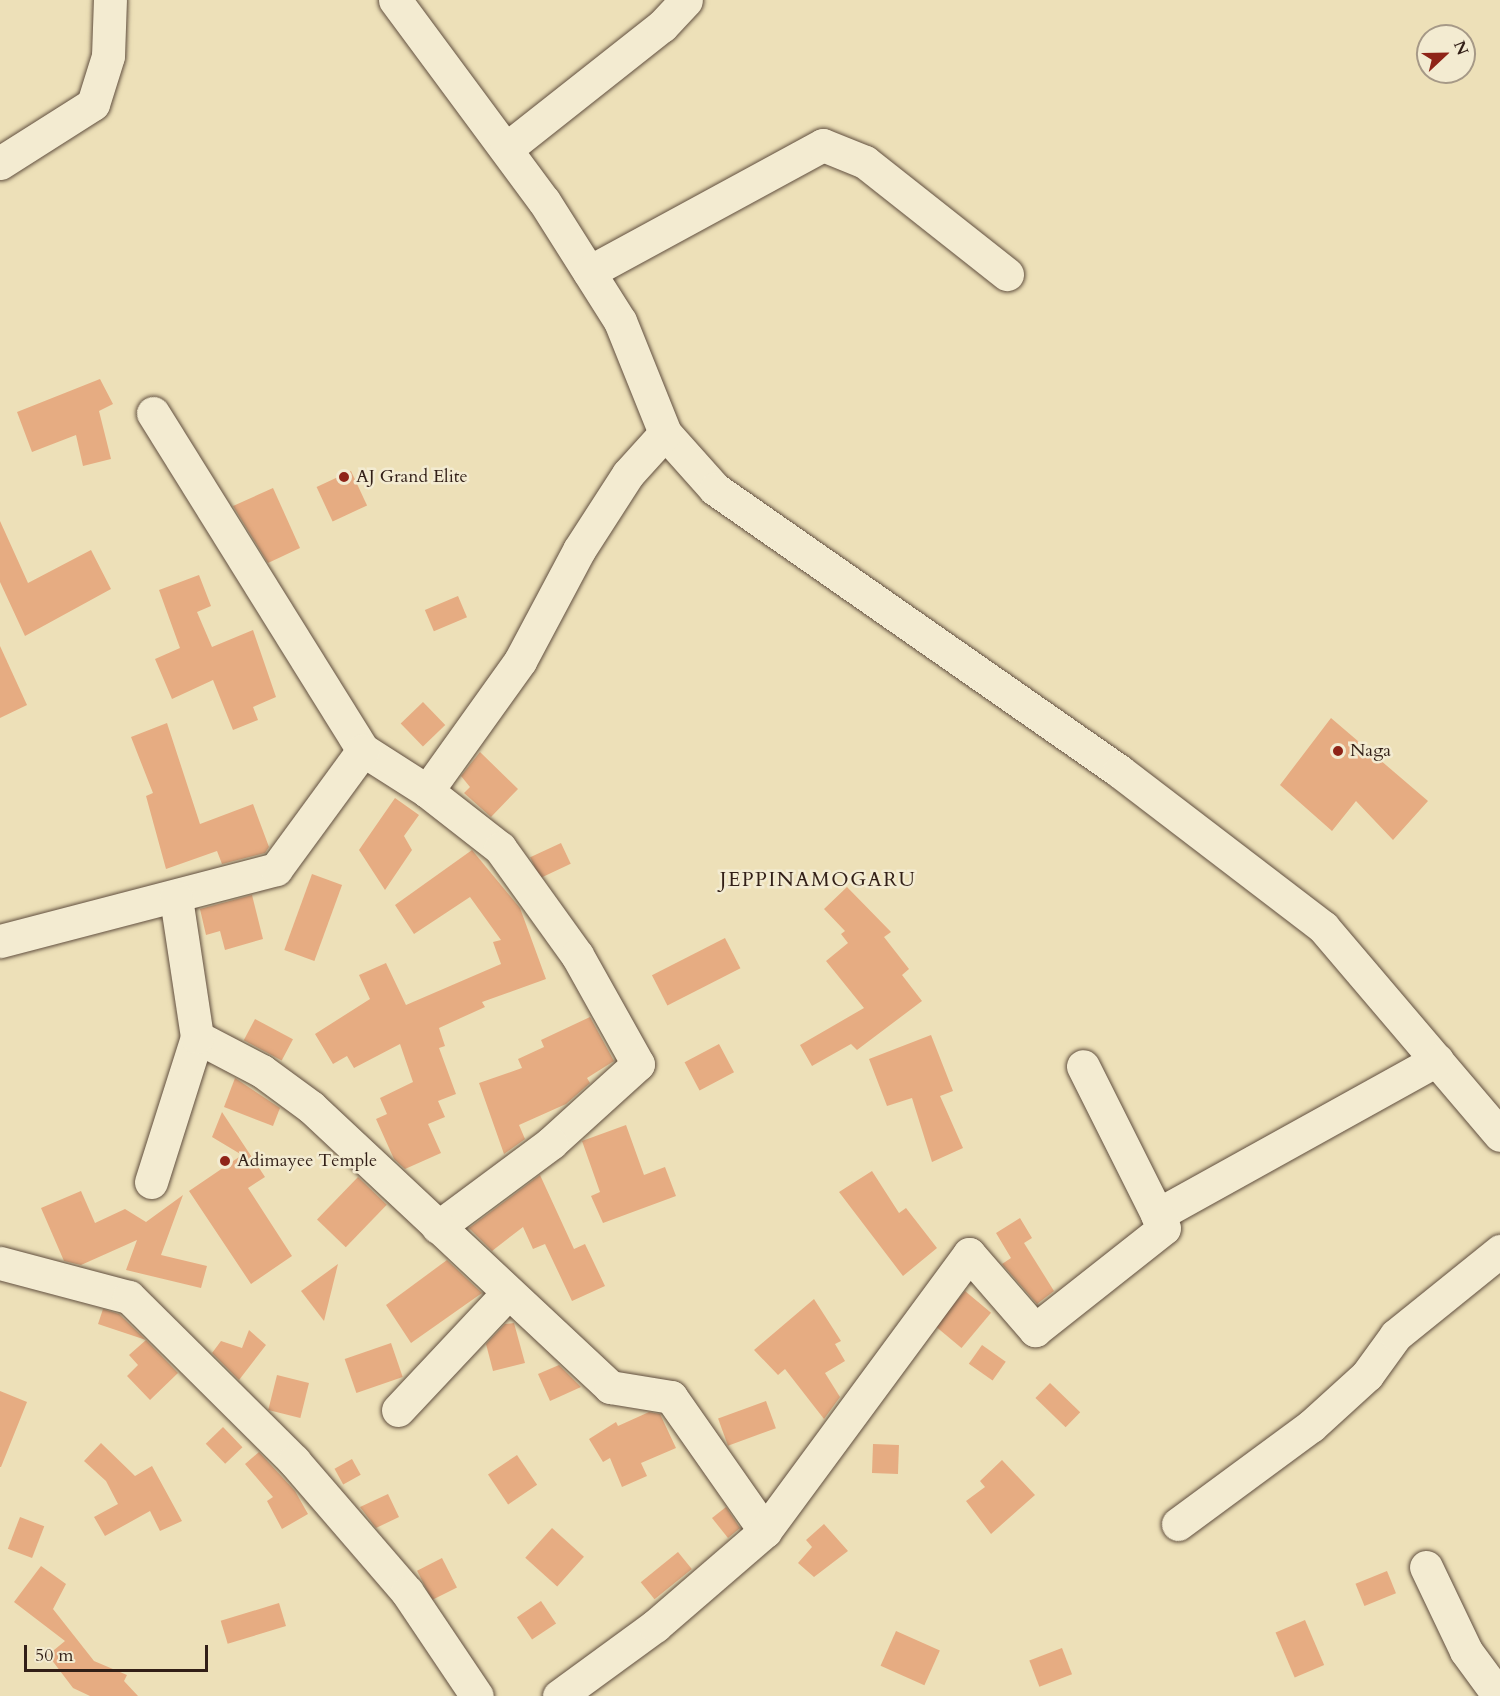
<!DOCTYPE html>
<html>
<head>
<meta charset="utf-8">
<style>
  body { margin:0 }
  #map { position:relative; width:1500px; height:1696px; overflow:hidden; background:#ede0b8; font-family:Cardo,serif }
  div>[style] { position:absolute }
  .building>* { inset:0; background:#e6ac82; transform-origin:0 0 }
  .roads { filter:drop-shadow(0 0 2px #614f3f) drop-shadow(0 0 2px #614f3f) }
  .minor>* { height:33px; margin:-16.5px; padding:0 16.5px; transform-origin:16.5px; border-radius:16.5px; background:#f3ebd1 }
  .dots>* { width:16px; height:16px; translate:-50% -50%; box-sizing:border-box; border:3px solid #f3ebd1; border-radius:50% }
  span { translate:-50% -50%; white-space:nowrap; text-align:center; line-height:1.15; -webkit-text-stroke:5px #f3ebd1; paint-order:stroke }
  .poi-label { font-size:18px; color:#321f17 }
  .left { translate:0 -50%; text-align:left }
  .neighbourhood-label { font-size:20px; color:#321f17; letter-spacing:1.5px }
  .north { position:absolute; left:1416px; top:24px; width:60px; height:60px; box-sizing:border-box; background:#f3ebd1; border:2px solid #a69987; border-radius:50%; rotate:68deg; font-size:16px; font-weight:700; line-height:24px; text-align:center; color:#321f17 }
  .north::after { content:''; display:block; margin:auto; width:21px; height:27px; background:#8f2418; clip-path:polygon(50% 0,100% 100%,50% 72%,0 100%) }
  .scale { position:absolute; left:24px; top:1645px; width:184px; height:27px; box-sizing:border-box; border:3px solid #321f17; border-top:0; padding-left:8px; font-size:18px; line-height:21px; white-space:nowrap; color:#321f17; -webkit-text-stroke:4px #f3ebd1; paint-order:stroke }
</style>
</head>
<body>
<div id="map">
  <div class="building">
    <i style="clip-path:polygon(100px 379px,113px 404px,99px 411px,111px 459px,83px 466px,76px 435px,32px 452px,17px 412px)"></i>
    <i style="left:351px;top:471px;width:38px;height:38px;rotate:65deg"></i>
    <i style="clip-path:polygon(273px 488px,300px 548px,268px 563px,233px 506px)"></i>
    <i style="clip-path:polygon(0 521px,28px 583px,91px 550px,111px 589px,25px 636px,0 582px)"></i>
    <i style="clip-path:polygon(199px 575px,211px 606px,197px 612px,212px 647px,253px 630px,276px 697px,253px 707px,258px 720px,233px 730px,213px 680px,172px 699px,155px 659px,180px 648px,159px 590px)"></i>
    <i style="left:458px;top:596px;width:23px;height:36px;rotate:67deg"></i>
    <i style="clip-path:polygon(0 646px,27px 705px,0 718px)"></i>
    <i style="left:423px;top:702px;width:32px;height:31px;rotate:46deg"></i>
    <i style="clip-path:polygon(1331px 718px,1428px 801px,1393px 840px,1356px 801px,1332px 831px,1280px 785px)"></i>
    <i style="clip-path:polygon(167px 723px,200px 824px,253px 804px,269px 847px,265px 853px,222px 864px,217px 851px,166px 869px,146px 796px,153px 793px,131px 737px)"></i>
    <i style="clip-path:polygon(480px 752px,518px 789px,491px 817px,464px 793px,470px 787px,461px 776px)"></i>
    <i style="clip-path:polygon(395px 798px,419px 815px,404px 836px,412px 850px,385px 890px,359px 850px)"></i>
    <i style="left:561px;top:843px;width:23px;height:34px;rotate:65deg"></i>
    <i style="clip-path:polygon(472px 850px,520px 908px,546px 979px,482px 1002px,485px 1007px,439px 1028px,445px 1046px,439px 1048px,456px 1094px,438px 1101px,445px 1117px,428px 1124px,441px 1153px,405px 1169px,394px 1159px,376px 1119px,387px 1114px,380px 1098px,413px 1082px,400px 1044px,354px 1068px,347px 1056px,333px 1064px,315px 1034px,370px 999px,359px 975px,386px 963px,406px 1005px,501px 964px,493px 942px,501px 940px,470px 897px,414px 934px,395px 905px)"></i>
    <i style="left:312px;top:874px;width:32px;height:81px;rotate:20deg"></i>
    <i style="clip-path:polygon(847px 887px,891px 932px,884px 937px,909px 969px,902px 975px,922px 1001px,857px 1050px,851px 1044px,812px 1066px,800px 1045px,864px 1008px,826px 961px,848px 943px,841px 934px,845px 931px,824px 909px)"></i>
    <i style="clip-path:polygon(252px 895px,263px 939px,225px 950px,220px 931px,206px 935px,200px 909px)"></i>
    <i style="left:725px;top:938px;width:34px;height:82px;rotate:63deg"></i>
    <i style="clip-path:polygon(590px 1017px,614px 1061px,587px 1078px,590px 1083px,566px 1104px,519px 1125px,525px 1139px,504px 1154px,479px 1083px,522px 1068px,518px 1059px,544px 1047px,541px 1040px)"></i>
    <i style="left:255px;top:1019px;width:43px;height:24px;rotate:28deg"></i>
    <i style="clip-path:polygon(931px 1035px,953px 1091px,940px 1096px,963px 1148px,932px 1162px,912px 1098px,887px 1106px,869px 1059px)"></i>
    <i style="left:719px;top:1044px;width:32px;height:39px;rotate:62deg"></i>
    <i style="clip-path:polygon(235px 1078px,280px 1108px,273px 1126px,224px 1107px)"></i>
    <i style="clip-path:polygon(222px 1112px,265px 1177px,248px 1188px,292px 1256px,251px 1284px,189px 1191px,242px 1155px,212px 1137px)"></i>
    <i style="clip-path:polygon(626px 1125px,644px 1175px,665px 1167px,676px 1196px,603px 1223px,591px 1196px,600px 1192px,582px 1141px)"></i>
    <i style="clip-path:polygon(872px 1171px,899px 1213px,906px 1208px,937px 1248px,903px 1276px,839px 1192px)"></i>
    <i style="clip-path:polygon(540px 1175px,574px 1249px,585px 1244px,605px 1286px,572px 1301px,545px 1244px,533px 1249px,523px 1227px,492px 1251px,469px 1228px)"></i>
    <i style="left:358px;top:1177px;width:40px;height:59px;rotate:44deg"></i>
    <i style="clip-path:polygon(81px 1191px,95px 1223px,125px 1209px,146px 1222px,183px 1195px,161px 1255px,207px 1266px,201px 1288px,126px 1270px,137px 1240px,81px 1265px,64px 1261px,41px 1208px)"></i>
    <i style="clip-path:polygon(1020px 1218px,1032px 1238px,1024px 1243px,1054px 1291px,1037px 1304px,1002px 1264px,1011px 1258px,996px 1233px)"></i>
    <i style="clip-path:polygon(447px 1260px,482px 1293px,411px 1343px,386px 1305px)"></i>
    <i style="clip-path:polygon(338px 1264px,324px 1321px,301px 1291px)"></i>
    <i style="left:965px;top:1291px;width:34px;height:46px;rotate:40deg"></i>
    <i style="clip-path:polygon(814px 1299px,841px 1341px,835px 1344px,845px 1361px,825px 1373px,840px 1397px,824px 1419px,785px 1369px,778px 1375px,754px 1350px)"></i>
    <i style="clip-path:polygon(103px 1309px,119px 1314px,146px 1340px,98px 1324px)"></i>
    <i style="clip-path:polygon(514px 1323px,525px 1363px,493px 1371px,486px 1344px,505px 1324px)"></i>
    <i style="clip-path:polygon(249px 1330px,266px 1345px,239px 1380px,212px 1353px,221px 1341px,242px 1348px)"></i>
    <i style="clip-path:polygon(146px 1340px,178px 1373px,150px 1400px,127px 1376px,138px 1365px,129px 1355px)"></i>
    <i style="left:391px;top:1343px;width:36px;height:49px;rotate:71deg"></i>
    <i style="left:982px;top:1345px;width:29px;height:23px;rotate:35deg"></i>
    <i style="clip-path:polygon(559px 1365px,581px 1387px,550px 1401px,538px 1374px)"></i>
    <i style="left:277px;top:1375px;width:33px;height:36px;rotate:14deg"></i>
    <i style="left:1050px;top:1383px;width:42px;height:21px;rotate:44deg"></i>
    <i style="clip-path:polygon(0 1391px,27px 1402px,1px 1467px,0 1467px)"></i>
    <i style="left:766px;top:1401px;width:29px;height:51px;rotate:70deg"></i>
    <i style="clip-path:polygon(649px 1412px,660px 1414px,676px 1448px,641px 1463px,647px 1476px,622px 1487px,610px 1458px,603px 1462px,589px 1439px,616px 1422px,618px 1426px)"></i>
    <i style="left:223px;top:1427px;width:28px;height:24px;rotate:46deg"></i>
    <i style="clip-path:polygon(101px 1443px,135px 1476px,152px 1466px,182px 1521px,160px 1531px,150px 1511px,105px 1536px,94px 1517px,118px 1504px,106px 1481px,84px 1461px)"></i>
    <i style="left:873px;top:1444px;width:26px;height:29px;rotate:2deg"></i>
    <i style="clip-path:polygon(259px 1452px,295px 1491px,308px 1514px,282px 1529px,267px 1501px,273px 1497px,245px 1464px)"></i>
    <i style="left:517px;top:1455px;width:36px;height:35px;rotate:56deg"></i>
    <i style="left:352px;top:1459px;width:18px;height:20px;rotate:61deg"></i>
    <i style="clip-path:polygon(1002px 1460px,1035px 1495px,991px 1534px,966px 1501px,985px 1487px,980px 1481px)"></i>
    <i style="clip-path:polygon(388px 1494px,399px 1517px,376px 1528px,360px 1507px)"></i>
    <i style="clip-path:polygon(726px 1507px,740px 1528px,728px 1538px,712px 1518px)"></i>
    <i style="left:20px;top:1517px;width:26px;height:34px;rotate:21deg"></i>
    <i style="clip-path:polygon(824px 1524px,848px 1551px,814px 1577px,798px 1563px,812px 1547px,806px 1540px)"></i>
    <i style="left:552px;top:1528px;width:43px;height:40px;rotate:42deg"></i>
    <i style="left:678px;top:1552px;width:22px;height:48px;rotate:51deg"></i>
    <i style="left:442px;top:1558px;width:33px;height:28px;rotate:63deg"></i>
    <i style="clip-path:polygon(41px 1566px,66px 1584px,53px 1609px,94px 1661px,127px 1675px,124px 1681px,138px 1696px,90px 1696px,73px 1688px,48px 1655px,65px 1641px,14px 1602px)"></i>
    <i style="left:1387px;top:1571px;width:24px;height:34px;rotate:68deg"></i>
    <i style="left:541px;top:1601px;width:27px;height:29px;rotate:56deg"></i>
    <i style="left:279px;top:1603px;width:24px;height:61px;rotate:73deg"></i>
    <i style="left:1305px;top:1620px;width:49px;height:32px;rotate:67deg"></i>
    <i style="left:896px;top:1631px;width:48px;height:38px;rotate:24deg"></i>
    <i style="left:1062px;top:1648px;width:28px;height:35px;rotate:69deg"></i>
  </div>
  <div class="roads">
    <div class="minor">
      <i style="left:395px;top:0;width:250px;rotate:53.5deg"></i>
      <i style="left:544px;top:201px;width:142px;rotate:57.7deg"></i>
      <i style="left:620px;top:321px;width:121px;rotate:68.1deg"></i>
      <i style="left:665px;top:433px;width:75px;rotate:48.2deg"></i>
      <i style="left:715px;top:489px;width:493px;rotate:34.9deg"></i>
      <i style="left:1119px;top:771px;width:257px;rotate:37.4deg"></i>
      <i style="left:1323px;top:927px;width:273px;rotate:49.6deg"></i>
      <i style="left:506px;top:149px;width:199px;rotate:-38.3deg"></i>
      <i style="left:662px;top:26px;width:35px;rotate:-47deg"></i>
      <i style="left:0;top:163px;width:110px;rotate:-32.4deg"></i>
      <i style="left:93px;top:104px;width:50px;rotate:-72.6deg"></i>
      <i style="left:108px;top:56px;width:56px;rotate:-88deg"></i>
      <i style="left:589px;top:272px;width:266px;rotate:-28.5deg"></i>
      <i style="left:823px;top:145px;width:45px;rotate:22deg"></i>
      <i style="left:865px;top:162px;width:181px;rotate:38.3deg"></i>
      <i style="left:153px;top:413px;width:397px;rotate:58.1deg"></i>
      <i style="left:363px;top:750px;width:76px;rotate:32.6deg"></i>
      <i style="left:427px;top:791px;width:93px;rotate:38deg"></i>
      <i style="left:500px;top:848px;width:132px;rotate:54.3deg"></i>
      <i style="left:577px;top:955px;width:125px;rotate:60.8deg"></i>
      <i style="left:638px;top:1064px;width:118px;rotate:137.8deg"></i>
      <i style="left:551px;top:1143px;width:141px;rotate:143.4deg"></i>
      <i style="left:427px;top:791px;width:160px;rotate:-54.4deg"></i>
      <i style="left:520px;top:661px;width:126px;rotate:-62deg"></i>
      <i style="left:579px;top:550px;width:90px;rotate:-57.2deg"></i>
      <i style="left:628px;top:474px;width:55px;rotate:-47.9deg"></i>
      <i style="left:0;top:941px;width:285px;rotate:-14.6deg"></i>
      <i style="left:276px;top:869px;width:147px;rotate:-53.8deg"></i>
      <i style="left:197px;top:1037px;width:73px;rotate:27.6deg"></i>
      <i style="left:262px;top:1071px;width:61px;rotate:36.3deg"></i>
      <i style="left:311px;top:1107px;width:410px;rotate:43.1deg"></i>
      <i style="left:610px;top:1387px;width:62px;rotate:9.3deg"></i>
      <i style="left:671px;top:1397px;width:164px;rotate:55deg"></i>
      <i style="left:151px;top:1182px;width:152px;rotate:-72.4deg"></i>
      <i style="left:197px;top:1037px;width:141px;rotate:-98.6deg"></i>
      <i style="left:1157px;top:1215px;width:320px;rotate:-29deg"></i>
      <i style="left:0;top:1263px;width:133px;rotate:14.8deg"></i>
      <i style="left:129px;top:1297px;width:233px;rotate:44.8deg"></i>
      <i style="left:294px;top:1461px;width:173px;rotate:49.2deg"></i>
      <i style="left:407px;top:1592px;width:125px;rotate:56.1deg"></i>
      <i style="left:398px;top:1410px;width:161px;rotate:-46.8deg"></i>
      <i style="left:1178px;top:1524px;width:165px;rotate:-36.4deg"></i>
      <i style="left:1311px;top:1426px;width:76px;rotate:-42.3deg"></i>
      <i style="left:1367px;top:1375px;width:49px;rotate:-54.1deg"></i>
      <i style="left:1396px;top:1335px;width:134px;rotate:-38.9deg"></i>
      <i style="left:1426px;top:1567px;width:93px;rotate:64.5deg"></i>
      <i style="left:1466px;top:1651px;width:56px;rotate:53.7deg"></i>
      <i style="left:559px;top:1696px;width:119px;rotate:-36.1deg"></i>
      <i style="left:655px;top:1626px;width:145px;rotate:-40.8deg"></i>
      <i style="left:765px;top:1531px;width:344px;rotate:-53.6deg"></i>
      <i style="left:969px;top:1254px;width:101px;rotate:49deg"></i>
      <i style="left:1035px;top:1330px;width:164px;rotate:-38.3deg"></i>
      <i style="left:1164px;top:1228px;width:181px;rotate:-116.6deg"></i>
    </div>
  </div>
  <div class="dots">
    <i style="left:344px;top:477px;background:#8f2418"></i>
    <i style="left:1338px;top:751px;background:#8f2418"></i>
    <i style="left:225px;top:1161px;background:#8f2418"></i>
  </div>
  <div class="poi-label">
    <span class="left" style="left:356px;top:477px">AJ Grand Elite</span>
    <span class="left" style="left:1350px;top:751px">Naga</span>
    <span class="left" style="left:237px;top:1161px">Adimayee Temple</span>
  </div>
  <div class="neighbourhood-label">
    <span style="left:818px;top:879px">JEPPINAMOGARU</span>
  </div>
  <div class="north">N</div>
  <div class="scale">50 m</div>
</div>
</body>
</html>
